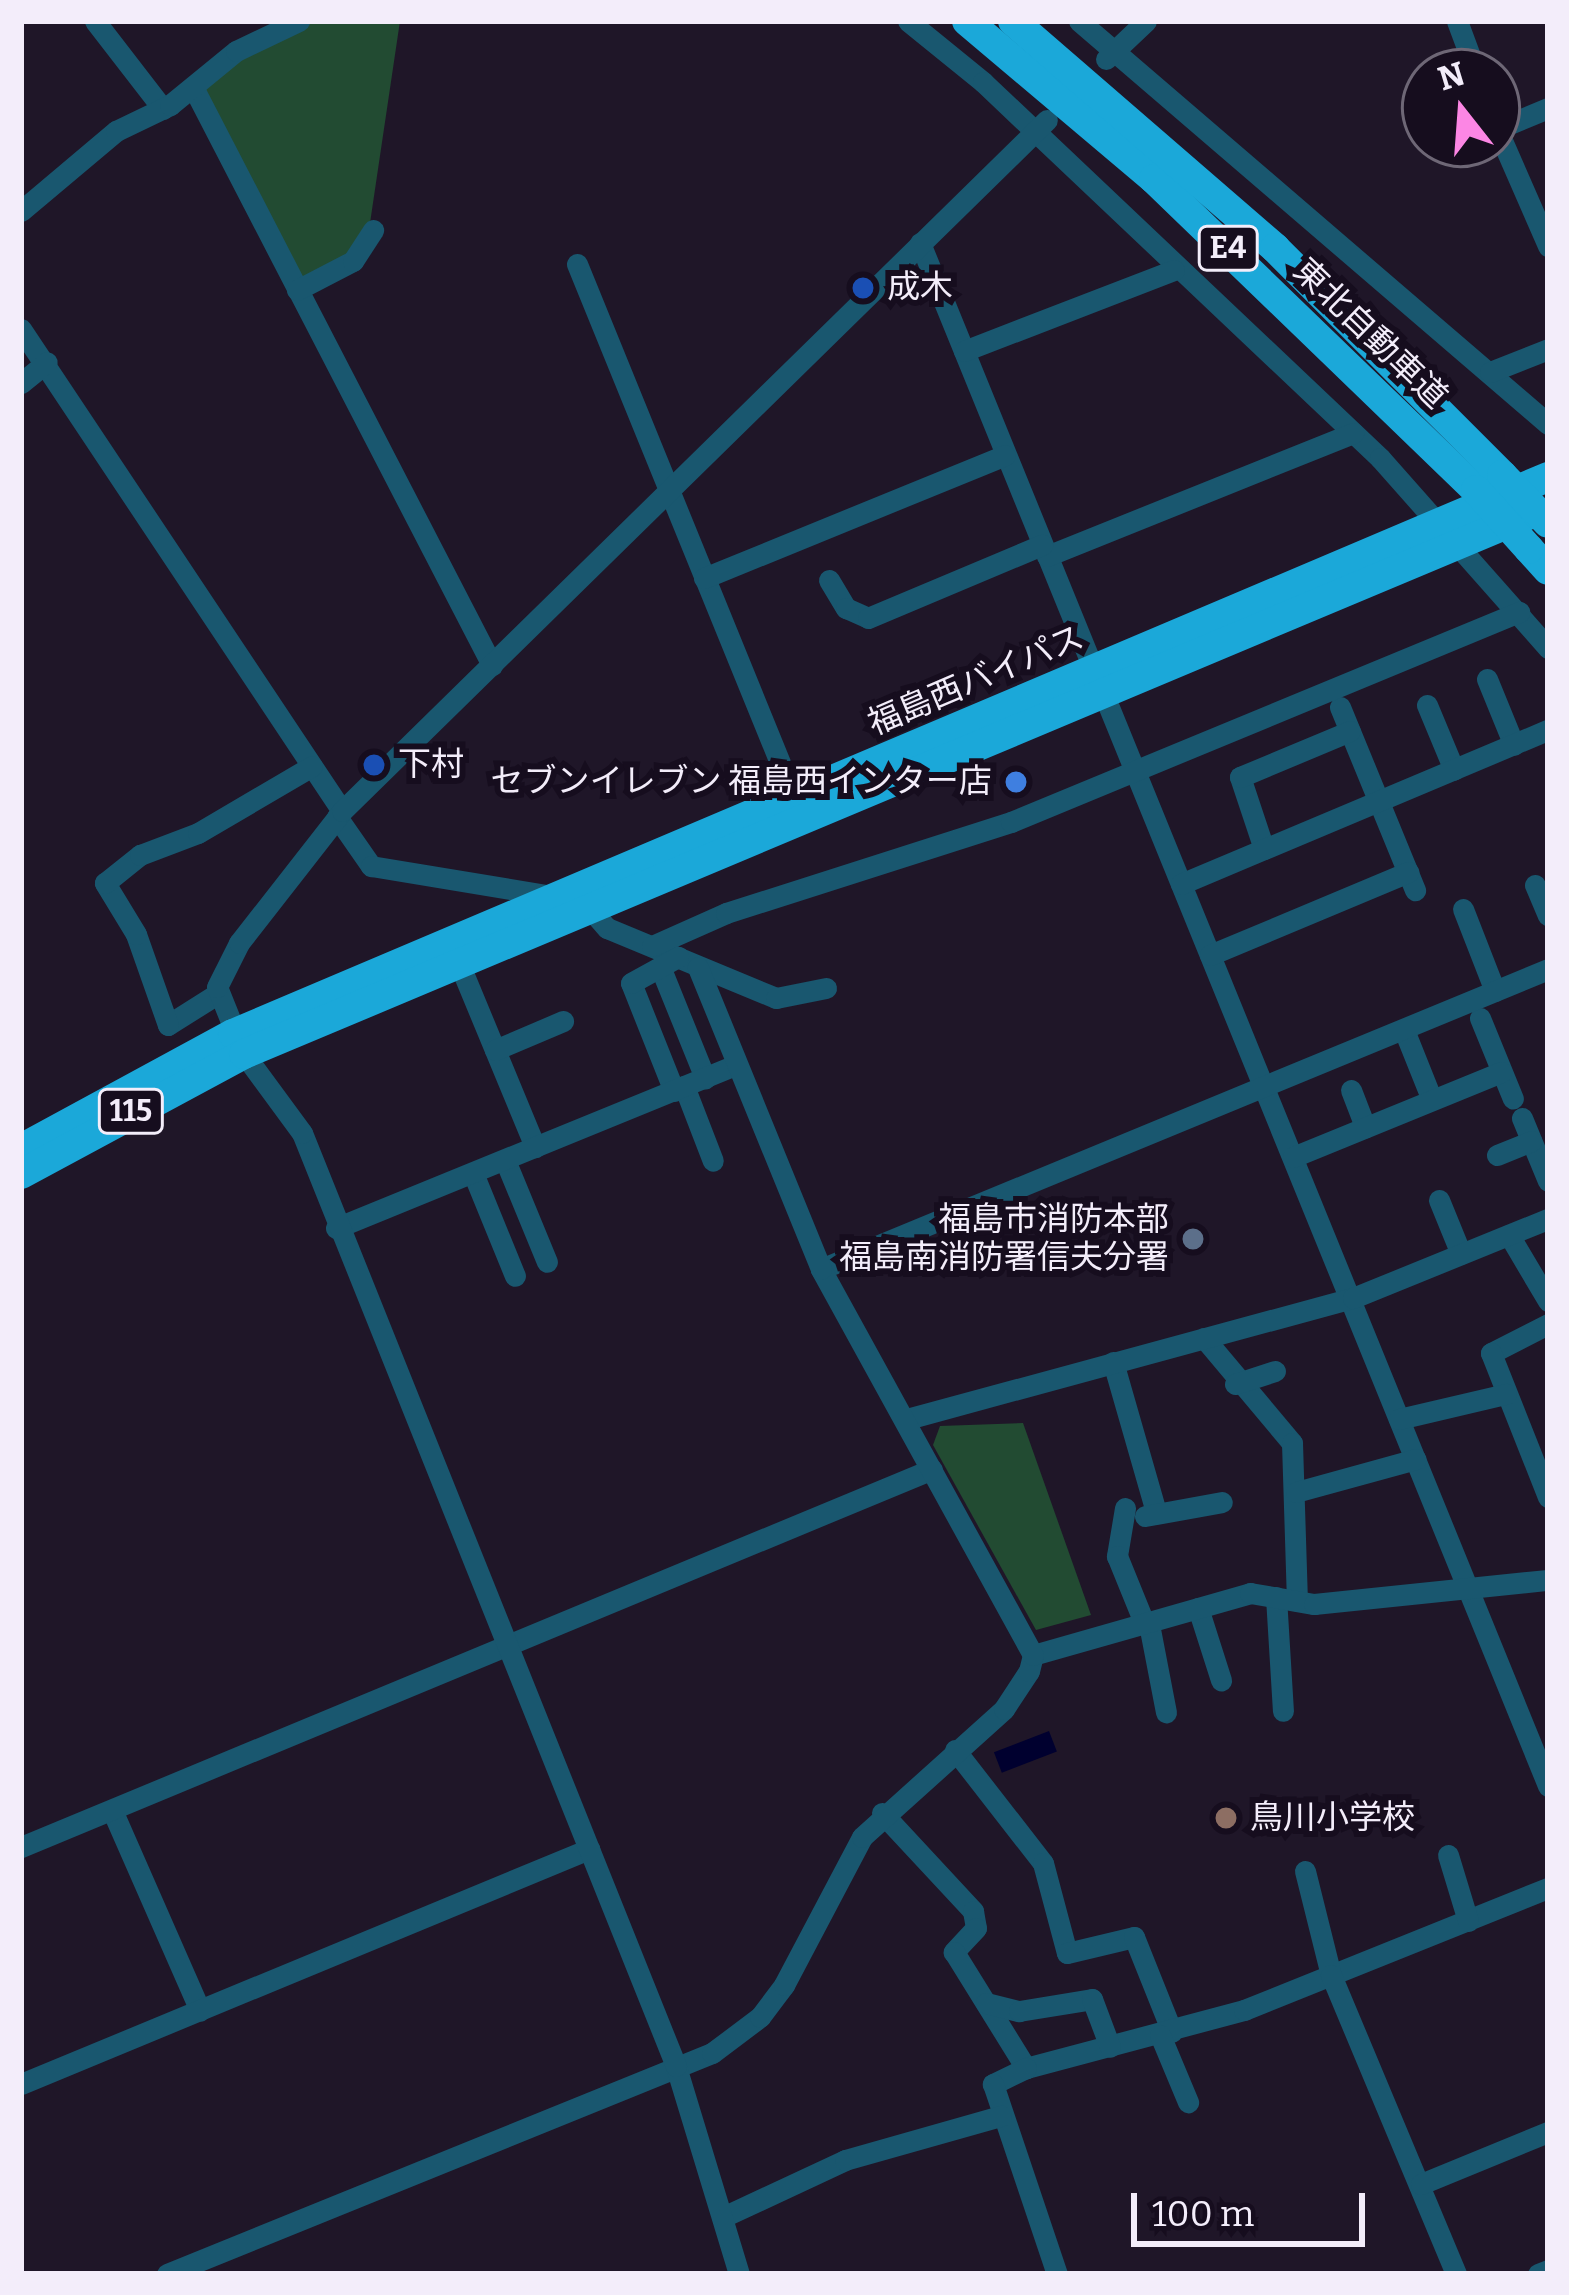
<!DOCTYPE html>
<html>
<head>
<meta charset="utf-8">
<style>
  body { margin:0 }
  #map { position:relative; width:1569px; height:2295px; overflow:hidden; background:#1f1628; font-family:Bitter,"Noto Sans JP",serif }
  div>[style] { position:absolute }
  .green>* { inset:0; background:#224b32 }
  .water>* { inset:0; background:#00002f; transform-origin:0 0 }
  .minor>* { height:21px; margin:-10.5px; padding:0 10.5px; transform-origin:10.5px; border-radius:10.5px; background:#19576f }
  .highway>* { height:30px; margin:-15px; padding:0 15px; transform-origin:15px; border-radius:15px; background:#1ba8d9 }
  .highway-bridge>* { height:30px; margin:-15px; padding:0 15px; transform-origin:15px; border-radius:15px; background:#1ba8d9 }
  .dots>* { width:33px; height:33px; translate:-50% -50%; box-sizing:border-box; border:6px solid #160d1e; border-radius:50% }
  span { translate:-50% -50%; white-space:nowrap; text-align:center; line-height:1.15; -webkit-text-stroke:12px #160d1e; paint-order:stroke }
  .shield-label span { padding:3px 9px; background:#160d1e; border:3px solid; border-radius:9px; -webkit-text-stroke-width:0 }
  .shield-label { font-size:30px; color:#f3edfa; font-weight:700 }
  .poi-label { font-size:33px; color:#f3edfa }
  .left { translate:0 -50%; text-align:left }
  .right { translate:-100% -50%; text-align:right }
  .street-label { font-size:33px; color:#f3edfa }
  .frame { position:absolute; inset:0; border:24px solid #f3edfa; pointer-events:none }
  .north { position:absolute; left:1401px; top:48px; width:120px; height:120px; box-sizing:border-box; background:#160d1e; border:3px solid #6e6776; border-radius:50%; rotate:343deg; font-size:33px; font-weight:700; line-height:48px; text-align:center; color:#f3edfa }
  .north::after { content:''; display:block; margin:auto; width:42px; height:54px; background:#fc86e4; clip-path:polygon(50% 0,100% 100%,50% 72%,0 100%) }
  .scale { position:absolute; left:1131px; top:2193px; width:234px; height:54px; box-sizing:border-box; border:6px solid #f3edfa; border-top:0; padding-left:15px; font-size:36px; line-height:42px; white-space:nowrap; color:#f3edfa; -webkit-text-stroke:9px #160d1e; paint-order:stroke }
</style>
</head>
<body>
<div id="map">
  <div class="green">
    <i style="clip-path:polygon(314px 21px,400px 21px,370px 223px,352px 252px,298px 282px,199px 90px,235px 60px)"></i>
    <i style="clip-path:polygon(1023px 1423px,1091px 1615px,1036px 1630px,933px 1445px,940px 1426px)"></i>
  </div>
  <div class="water">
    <i style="left:1049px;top:1731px;width:22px;height:59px;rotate:69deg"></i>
  </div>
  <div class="minor">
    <i style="left:95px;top:21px;width:111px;rotate:52.3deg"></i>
    <i style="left:908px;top:21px;width:97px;rotate:39.1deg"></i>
    <i style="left:983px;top:82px;width:547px;rotate:43.44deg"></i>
    <i style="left:1380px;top:458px;width:254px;rotate:48.5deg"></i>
    <i style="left:1079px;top:21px;width:618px;rotate:40.67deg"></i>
    <i style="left:1457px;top:21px;width:54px;rotate:69.6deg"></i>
    <i style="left:1106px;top:59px;width:55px;rotate:-43.5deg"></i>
    <i style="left:193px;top:87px;width:651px;rotate:62.65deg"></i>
    <i style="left:1548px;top:108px;width:55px;rotate:157.6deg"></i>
    <i style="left:1497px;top:129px;width:128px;rotate:66.4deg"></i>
    <i style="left:21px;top:211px;width:124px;rotate:-40.1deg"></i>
    <i style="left:116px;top:131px;width:60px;rotate:-25.7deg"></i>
    <i style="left:170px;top:105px;width:85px;rotate:-39.3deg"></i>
    <i style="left:236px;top:51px;width:70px;rotate:-25.5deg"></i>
    <i style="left:920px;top:243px;width:1666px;rotate:67.85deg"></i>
    <i style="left:577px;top:264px;width:575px;rotate:67.85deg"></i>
    <i style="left:297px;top:290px;width:63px;rotate:-27.4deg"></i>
    <i style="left:353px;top:261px;width:37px;rotate:-57deg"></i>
    <i style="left:21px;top:329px;width:579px;rotate:56.34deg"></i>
    <i style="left:964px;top:351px;width:225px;rotate:-21.1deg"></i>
    <i style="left:1490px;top:372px;width:62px;rotate:-21.6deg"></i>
    <i style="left:21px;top:383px;width:33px;rotate:-39deg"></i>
    <i style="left:1047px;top:556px;width:330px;rotate:-21.9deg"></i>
    <i style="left:704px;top:578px;width:325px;rotate:-22.2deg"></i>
    <i style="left:829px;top:580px;width:33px;rotate:59deg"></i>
    <i style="left:846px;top:608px;width:24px;rotate:24deg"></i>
    <i style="left:868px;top:618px;width:189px;rotate:-22.8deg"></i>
    <i style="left:1487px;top:679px;width:71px;rotate:67.8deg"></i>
    <i style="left:1427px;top:705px;width:70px;rotate:67.4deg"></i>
    <i style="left:1340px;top:707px;width:198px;rotate:67.7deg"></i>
    <i style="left:337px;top:817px;width:60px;rotate:55.2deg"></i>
    <i style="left:371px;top:866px;width:184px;rotate:9.4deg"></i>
    <i style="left:1264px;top:849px;width:76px;rotate:-108.4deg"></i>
    <i style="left:1240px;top:777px;width:119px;rotate:-22.7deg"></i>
    <i style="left:1181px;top:884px;width:398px;rotate:-22.8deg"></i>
    <i style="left:1535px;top:885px;width:33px;rotate:67deg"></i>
    <i style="left:1463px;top:909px;width:88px;rotate:68.7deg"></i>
    <i style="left:592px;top:911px;width:23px;rotate:49deg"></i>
    <i style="left:607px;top:928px;width:183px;rotate:22.5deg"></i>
    <i style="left:776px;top:998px;width:51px;rotate:-11.3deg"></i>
    <i style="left:652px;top:946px;width:81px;rotate:-24deg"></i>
    <i style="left:726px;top:913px;width:299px;rotate:-17.7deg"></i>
    <i style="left:1011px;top:822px;width:550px;rotate:-22.46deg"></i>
    <i style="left:1210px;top:955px;width:215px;rotate:-22.7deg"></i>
    <i style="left:461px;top:968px;width:194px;rotate:67.5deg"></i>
    <i style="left:661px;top:969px;width:118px;rotate:68deg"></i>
    <i style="left:217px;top:994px;width:58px;rotate:147.7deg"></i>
    <i style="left:168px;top:1025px;width:96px;rotate:-109.4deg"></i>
    <i style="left:136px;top:934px;width:60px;rotate:-121.3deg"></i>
    <i style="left:105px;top:883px;width:45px;rotate:-38.7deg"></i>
    <i style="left:140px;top:855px;width:62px;rotate:-20.8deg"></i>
    <i style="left:198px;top:833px;width:132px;rotate:-30.4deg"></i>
    <i style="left:1480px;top:1018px;width:87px;rotate:67.8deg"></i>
    <i style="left:1404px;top:1030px;width:75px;rotate:68.2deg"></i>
    <i style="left:495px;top:1050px;width:74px;rotate:-23.1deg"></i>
    <i style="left:684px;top:1086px;width:80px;rotate:68.9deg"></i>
    <i style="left:1351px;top:1090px;width:40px;rotate:69deg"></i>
    <i style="left:674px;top:1091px;width:116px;rotate:-111.7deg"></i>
    <i style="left:631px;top:983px;width:54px;rotate:-29deg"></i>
    <i style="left:1522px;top:1118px;width:68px;rotate:67.6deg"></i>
    <i style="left:1497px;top:1155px;width:37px;rotate:-22deg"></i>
    <i style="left:1293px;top:1157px;width:225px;rotate:-22.2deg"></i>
    <i style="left:505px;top:1160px;width:110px;rotate:67.6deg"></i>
    <i style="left:473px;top:1173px;width:111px;rotate:67.8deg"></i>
    <i style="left:1439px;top:1200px;width:58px;rotate:67.8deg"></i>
    <i style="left:336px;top:1228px;width:431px;rotate:-22.2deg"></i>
    <i style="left:1509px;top:1235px;width:77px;rotate:59.4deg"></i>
    <i style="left:821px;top:1269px;width:786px;rotate:-22.42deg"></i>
    <i style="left:1548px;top:1324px;width:64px;rotate:153deg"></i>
    <i style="left:1491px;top:1353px;width:155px;rotate:68.4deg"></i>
    <i style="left:1204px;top:1338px;width:137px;rotate:50deg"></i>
    <i style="left:1292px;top:1443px;width:158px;rotate:88.2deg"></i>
    <i style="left:1113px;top:1362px;width:156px;rotate:74deg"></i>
    <i style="left:1235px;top:1384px;width:42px;rotate:-18deg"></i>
    <i style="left:907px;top:1419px;width:462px;rotate:-15.2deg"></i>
    <i style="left:1353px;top:1298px;width:210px;rotate:-22.1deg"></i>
    <i style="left:1399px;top:1419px;width:110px;rotate:-13.2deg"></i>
    <i style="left:1296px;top:1492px;width:124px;rotate:-15.4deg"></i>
    <i style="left:1125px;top:1508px;width:49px;rotate:99.5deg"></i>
    <i style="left:1117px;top:1556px;width:74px;rotate:67.9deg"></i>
    <i style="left:1145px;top:1516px;width:78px;rotate:-10.3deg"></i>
    <i style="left:1276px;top:1597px;width:114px;rotate:86.5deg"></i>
    <i style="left:1198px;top:1608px;width:76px;rotate:72.3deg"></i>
    <i style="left:1149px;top:1624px;width:90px;rotate:79.1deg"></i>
    <i style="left:1033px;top:1655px;width:226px;rotate:-15.9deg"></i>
    <i style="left:1250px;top:1593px;width:65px;rotate:9.8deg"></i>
    <i style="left:1314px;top:1604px;width:235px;rotate:-5.9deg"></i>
    <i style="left:955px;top:1750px;width:143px;rotate:52.1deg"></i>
    <i style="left:1043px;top:1863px;width:93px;rotate:75.1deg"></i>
    <i style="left:1067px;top:1953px;width:69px;rotate:-13.4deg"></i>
    <i style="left:1134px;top:1937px;width:102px;rotate:68.2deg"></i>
    <i style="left:112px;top:1810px;width:219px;rotate:66.3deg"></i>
    <i style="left:882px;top:1813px;width:134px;rotate:47.1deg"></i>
    <i style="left:973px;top:1911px;width:17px;rotate:80deg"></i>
    <i style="left:976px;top:1928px;width:33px;rotate:133deg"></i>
    <i style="left:954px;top:1952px;width:137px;rotate:58.2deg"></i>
    <i style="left:1026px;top:2068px;width:226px;rotate:-14.9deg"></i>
    <i style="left:1244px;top:2010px;width:328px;rotate:-21.9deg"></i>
    <i style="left:21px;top:1847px;width:986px;rotate:-22.53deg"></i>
    <i style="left:1448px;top:1855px;width:69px;rotate:73.1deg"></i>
    <i style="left:1305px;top:1871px;width:107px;rotate:76deg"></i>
    <i style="left:1331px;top:1975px;width:324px;rotate:67.3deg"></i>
    <i style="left:986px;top:2003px;width:34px;rotate:14deg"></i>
    <i style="left:1019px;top:2011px;width:74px;rotate:-9.3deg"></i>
    <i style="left:1092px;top:1999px;width:51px;rotate:69.4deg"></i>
    <i style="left:1160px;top:2035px;width:73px;rotate:67.3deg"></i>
    <i style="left:1026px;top:2068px;width:37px;rotate:154deg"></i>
    <i style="left:993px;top:2084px;width:200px;rotate:71.4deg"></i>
    <i style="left:21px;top:2084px;width:615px;rotate:-22.48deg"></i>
    <i style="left:1421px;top:2184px;width:137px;rotate:-22.3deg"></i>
    <i style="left:723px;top:2217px;width:135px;rotate:-25deg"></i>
    <i style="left:845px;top:2160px;width:162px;rotate:-15.8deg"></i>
    <i style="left:167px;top:2274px;width:588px;rotate:-22.07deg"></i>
    <i style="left:712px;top:2053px;width:60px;rotate:-36.9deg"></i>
    <i style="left:760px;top:2017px;width:40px;rotate:-53deg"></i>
    <i style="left:784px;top:1985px;width:167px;rotate:-62.2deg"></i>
    <i style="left:862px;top:1837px;width:191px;rotate:-42deg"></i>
    <i style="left:1004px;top:1709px;width:45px;rotate:-56.7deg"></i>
    <i style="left:1029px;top:1671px;width:16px;rotate:-76deg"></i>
    <i style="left:1033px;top:1655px;width:440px;rotate:-118.8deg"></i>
    <i style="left:821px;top:1269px;width:326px;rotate:-112.2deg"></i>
    <i style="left:739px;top:2274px;width:217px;rotate:-106.9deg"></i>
    <i style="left:676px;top:2066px;width:1005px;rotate:-111.84deg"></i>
    <i style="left:302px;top:1133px;width:98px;rotate:-126.3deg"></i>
    <i style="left:244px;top:1054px;width:72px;rotate:-111.9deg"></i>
    <i style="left:217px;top:987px;width:49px;rotate:-63.4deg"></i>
    <i style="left:239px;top:943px;width:167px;rotate:-52deg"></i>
    <i style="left:342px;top:811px;width:987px;rotate:-44.43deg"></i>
    <i style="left:1538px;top:2274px;width:11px;rotate:-22deg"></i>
  </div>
  <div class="highway">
    <i style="left:967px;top:21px;width:245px;rotate:40.2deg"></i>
    <i style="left:1154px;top:179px;width:448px;rotate:44deg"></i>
    <i style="left:1013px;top:21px;width:347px;rotate:40.9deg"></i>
    <i style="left:1275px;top:248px;width:321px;rotate:45deg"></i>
    <i style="left:1529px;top:549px;width:28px;rotate:48deg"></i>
    <i style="left:21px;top:1149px;width:241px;rotate:-28.5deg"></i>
    <i style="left:233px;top:1034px;width:1428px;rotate:-22.96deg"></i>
    <i style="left:21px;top:1174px;width:253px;rotate:-28.3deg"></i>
    <i style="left:244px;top:1054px;width:1390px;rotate:-22.77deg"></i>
  </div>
  <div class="highway-bridge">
    <i style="left:1502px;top:475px;width:66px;rotate:46.2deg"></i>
    <i style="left:1476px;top:490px;width:79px;rotate:48.1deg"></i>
  </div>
  <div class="dots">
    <i style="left:863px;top:288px;background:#1a4fb4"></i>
    <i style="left:374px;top:765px;background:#1a4fb4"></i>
    <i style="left:1016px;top:782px;background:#3f7fe0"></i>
    <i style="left:1193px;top:1239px;background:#5c6f8a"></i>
    <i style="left:1226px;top:1818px;background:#8d6e63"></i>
  </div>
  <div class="shield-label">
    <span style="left:1228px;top:248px">E4</span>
    <span style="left:131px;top:1111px">115</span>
  </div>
  <div class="poi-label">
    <span class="left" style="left:887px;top:288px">成木</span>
    <span class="left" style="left:398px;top:765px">下村</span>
    <span class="right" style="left:992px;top:782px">セブンイレブン 福島西インター店</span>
    <span class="right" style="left:1169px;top:1239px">福島市消防本部<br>福島南消防署信夫分署</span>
    <span class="left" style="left:1250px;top:1818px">鳥川小学校</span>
  </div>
  <div class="street-label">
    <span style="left:1370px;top:334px;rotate:44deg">東北自動車道</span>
    <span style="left:976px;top:681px;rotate:-23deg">福島西バイパス</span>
  </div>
  <div class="frame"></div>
  <div class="north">N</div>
  <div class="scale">100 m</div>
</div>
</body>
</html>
